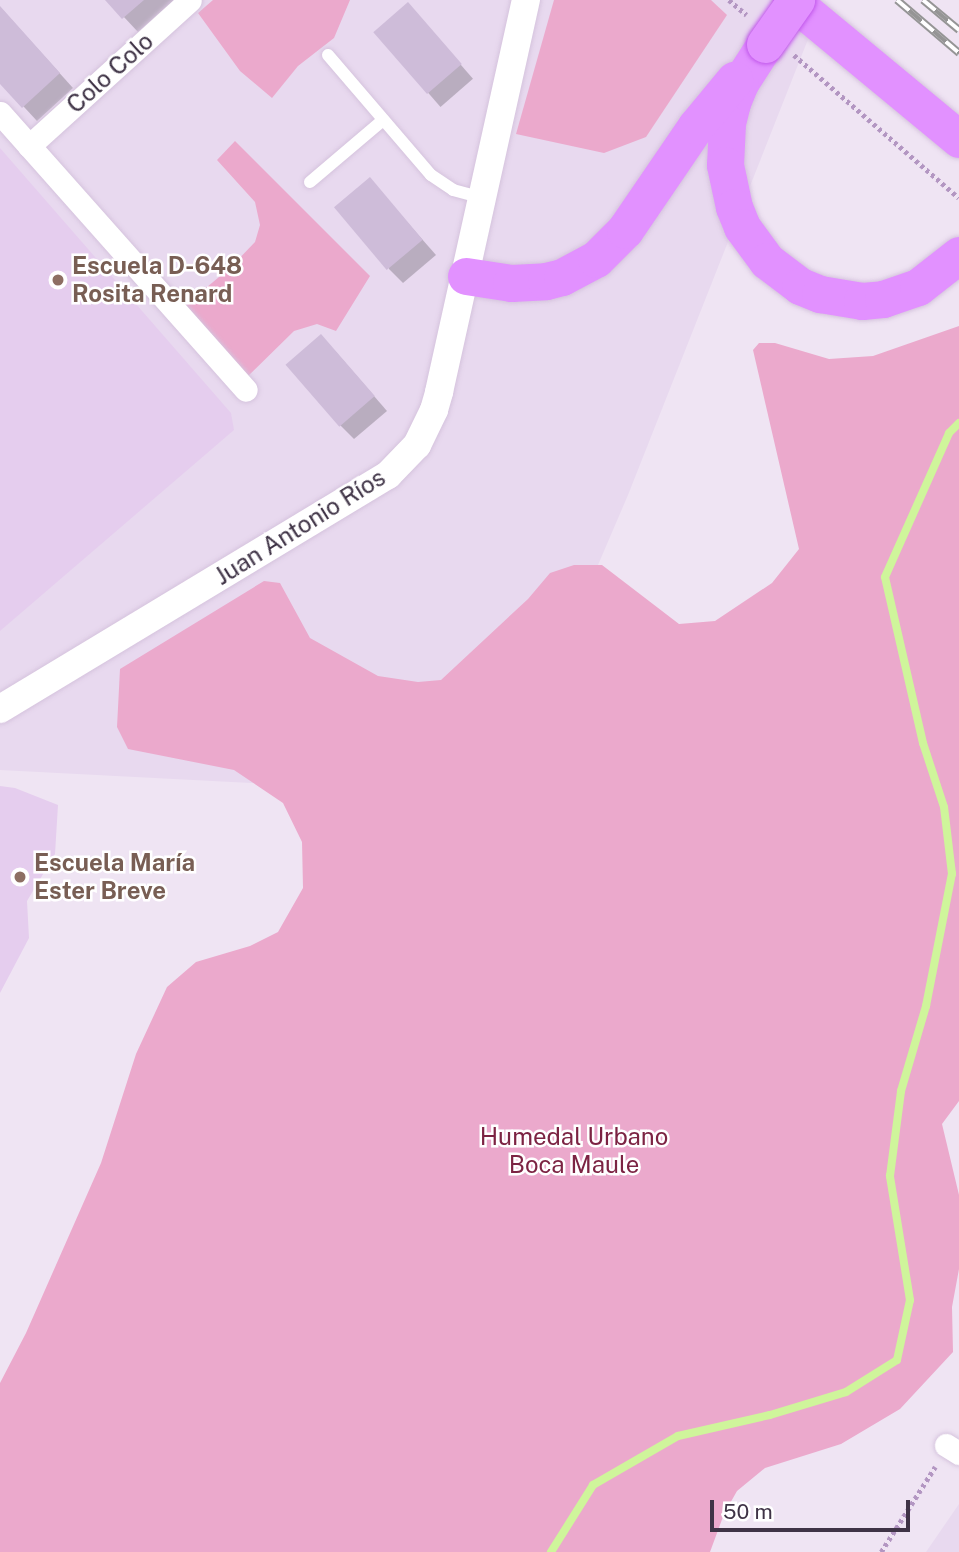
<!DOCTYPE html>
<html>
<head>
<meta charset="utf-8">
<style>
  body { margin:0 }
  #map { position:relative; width:959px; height:1552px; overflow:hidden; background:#efe4f3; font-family:"Public Sans",sans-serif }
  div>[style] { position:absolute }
  .residential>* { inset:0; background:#e8d9ef }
  .education>* { inset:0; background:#e5cdee }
  .green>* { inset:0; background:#eba9cc }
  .shadow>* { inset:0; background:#0003; transform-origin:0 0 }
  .stream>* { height:8px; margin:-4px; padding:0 4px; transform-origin:4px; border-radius:4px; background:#cff59b }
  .building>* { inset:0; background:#cebcd9; transform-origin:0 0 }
  .path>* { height:4.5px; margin-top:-2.25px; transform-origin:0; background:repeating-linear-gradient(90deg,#b396c2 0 3.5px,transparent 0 7px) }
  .roads { filter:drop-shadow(0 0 2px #d5c3dd) drop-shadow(0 0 2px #d5c3dd) }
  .service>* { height:12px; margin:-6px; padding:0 6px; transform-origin:6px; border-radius:6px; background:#fff }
  .minor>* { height:23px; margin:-11.5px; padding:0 11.5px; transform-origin:11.5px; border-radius:11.5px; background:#fff }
  .tertiary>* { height:28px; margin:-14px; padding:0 14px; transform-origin:14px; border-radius:14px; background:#fff }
  .primary>* { height:37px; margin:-18.5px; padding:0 18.5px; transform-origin:18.5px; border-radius:18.5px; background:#e291ff }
  .rail>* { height:8px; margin-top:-4px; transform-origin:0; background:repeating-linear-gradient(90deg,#fff 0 16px,#959595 0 32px); box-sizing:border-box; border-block:2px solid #959595 }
  .bridges { filter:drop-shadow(0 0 2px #c259ec) drop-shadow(0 0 2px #c259ec) }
  .primary-bridge>* { height:37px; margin:-18.5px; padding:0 18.5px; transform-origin:18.5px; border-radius:18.5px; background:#e291ff }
  .dots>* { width:19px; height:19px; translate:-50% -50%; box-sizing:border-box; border:4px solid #fff; border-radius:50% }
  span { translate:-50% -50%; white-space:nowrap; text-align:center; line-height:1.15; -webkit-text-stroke:5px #fff; paint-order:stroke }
  .street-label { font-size:24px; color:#3f3346 }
  .education-label { font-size:24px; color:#785e54; font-weight:700 }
  .left { translate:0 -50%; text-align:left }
  .park-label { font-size:24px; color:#7c2343 }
  .scale { position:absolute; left:710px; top:1500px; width:200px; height:32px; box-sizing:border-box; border:4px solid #3f3346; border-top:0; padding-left:9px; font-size:21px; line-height:24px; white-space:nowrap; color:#3f3346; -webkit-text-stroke:5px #fff; paint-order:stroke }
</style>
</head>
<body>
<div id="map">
  <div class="residential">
    <i style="clip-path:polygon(0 0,808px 0,820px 9px,628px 495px,574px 621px,292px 785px,0 770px)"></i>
    <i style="clip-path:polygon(959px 1504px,959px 1552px,926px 1552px)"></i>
  </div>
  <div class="education">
    <i style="clip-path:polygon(0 148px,231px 413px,234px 430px,0 631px)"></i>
    <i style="clip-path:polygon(0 786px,15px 788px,58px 805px,55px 854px,27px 901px,29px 938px,0 993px)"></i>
  </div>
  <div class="green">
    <i style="clip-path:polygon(213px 0,350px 0,334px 38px,298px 66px,272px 98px,240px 71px,198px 13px)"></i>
    <i style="clip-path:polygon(554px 0,711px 0,727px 15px,646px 137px,604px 153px,516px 134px)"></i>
    <i style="clip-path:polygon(235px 141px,370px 276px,336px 331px,317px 324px,294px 331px,245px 379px,182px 308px,231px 267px,255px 242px,260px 225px,255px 202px,217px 160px)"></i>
    <i style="clip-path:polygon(959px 326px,959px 1101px,942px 1124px,959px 1195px,959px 1269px,952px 1307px,953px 1352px,900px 1409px,841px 1444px,765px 1468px,737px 1491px,724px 1514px,710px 1552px,0 1552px,0 1383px,26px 1333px,101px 1163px,136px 1054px,167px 987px,196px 962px,250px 946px,278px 932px,303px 888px,302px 842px,283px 803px,234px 770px,128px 749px,117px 727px,120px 669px,264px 581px,280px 583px,310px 638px,378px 676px,418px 682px,441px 680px,528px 599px,550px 573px,574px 565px,602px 565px,679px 624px,715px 621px,772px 583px,799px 549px,753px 350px,759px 343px,775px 343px,829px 359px,873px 356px)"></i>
  </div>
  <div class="shadow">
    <i style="clip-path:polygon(108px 0,174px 0,138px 32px)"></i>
    <i style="left:408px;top:4px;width:99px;height:43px;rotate:49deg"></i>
    <i style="clip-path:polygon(0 7px,73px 88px,37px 121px,0 81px)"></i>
    <i style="clip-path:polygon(370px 180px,436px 255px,403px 283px,389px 269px)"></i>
    <i style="clip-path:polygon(335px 351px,387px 411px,354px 439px,340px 425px)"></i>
  </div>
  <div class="stream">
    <i style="left:551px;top:1552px;width:79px;rotate:-57.9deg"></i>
    <i style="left:593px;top:1485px;width:98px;rotate:-30deg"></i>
    <i style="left:678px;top:1436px;width:94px;rotate:-12.9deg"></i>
    <i style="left:770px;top:1415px;width:79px;rotate:-16.8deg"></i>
    <i style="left:846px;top:1392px;width:60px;rotate:-32.1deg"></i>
    <i style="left:897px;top:1360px;width:61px;rotate:-77.8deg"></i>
    <i style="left:910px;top:1300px;width:126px;rotate:-99.2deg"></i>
    <i style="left:890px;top:1176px;width:86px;rotate:-82.6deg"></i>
    <i style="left:901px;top:1091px;width:89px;rotate:-73.6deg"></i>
    <i style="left:926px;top:1006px;width:135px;rotate:-78.9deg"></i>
    <i style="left:952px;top:874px;width:67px;rotate:-96.8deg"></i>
    <i style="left:944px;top:807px;width:67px;rotate:-108.2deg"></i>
    <i style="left:923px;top:743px;width:170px;rotate:-102.9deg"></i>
    <i style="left:885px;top:577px;width:158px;rotate:-66deg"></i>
    <i style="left:949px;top:433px;width:14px;rotate:-45deg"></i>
  </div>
  <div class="building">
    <i style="clip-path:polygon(105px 0,144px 0,122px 19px)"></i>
    <i style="left:408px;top:2px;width:82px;height:46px;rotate:49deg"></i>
    <i style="clip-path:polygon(0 6px,60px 73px,22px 108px,0 84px)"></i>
    <i style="left:370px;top:177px;width:82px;height:47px;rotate:50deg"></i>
    <i style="left:321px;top:334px;width:82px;height:47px;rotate:49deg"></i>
  </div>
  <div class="path">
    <i style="left:729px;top:0;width:23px;rotate:40deg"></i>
    <i style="left:794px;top:55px;width:218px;rotate:40.9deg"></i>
    <i style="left:881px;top:1552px;width:101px;rotate:-57.6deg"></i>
  </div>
  <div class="roads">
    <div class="service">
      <i style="left:328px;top:55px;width:158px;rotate:49.4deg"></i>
      <i style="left:431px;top:175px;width:27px;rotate:34deg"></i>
      <i style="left:453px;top:190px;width:31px;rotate:15deg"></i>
      <i style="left:310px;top:182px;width:96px;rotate:-40.3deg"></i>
    </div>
    <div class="minor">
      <i style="left:0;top:113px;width:370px;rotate:48.4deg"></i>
      <i style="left:29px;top:146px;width:217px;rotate:-42.2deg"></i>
      <i style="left:946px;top:1445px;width:15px;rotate:32deg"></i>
    </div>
    <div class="tertiary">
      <i style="left:0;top:709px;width:453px;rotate:-31.1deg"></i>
      <i style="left:388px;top:475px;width:42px;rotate:-46deg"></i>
      <i style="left:417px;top:445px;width:39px;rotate:-64deg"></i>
      <i style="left:434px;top:410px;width:19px;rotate:-74deg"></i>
      <i style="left:439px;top:392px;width:402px;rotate:-77.5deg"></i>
    </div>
    <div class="primary">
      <i style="left:791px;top:0;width:218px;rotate:39.6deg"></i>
      <i style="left:765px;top:44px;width:46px;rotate:122.7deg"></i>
      <i style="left:740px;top:83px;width:22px;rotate:112deg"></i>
      <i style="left:732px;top:103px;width:21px;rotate:104deg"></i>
      <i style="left:727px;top:123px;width:42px;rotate:92.7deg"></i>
      <i style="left:725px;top:165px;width:43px;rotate:77.9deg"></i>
      <i style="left:734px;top:207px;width:22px;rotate:68deg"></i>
      <i style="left:742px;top:227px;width:42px;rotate:53.7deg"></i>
      <i style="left:767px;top:261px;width:41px;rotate:37.1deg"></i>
      <i style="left:800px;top:286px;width:22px;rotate:22deg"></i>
      <i style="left:820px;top:294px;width:43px;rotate:9.5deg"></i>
      <i style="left:862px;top:301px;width:21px;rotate:-5deg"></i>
      <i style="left:883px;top:299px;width:37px;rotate:-19deg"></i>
      <i style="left:918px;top:287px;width:52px;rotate:-38deg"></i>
      <i style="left:466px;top:276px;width:46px;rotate:8.8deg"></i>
      <i style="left:511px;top:283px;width:35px;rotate:-3deg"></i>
      <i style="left:546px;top:281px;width:16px;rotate:-14deg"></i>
      <i style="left:562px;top:277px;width:38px;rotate:-28deg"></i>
      <i style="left:596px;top:259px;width:41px;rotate:-45deg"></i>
      <i style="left:625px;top:230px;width:126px;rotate:-55.7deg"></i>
      <i style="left:696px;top:126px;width:60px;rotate:-50.4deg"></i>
    </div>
  </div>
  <div class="rail">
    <i style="left:897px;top:0;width:82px;rotate:40.5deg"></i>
    <i style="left:923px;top:0;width:47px;rotate:39.8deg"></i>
  </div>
  <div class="bridges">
    <div class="primary-bridge">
      <i style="left:765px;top:44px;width:54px;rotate:-54.8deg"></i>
    </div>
  </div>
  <div class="dots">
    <i style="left:58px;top:280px;background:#8d6e63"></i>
    <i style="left:20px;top:877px;background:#8d6e63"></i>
  </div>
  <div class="street-label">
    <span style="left:110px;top:73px;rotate:-42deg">Colo Colo</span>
    <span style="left:300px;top:527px;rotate:-32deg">Juan Antonio Ríos</span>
  </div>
  <div class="education-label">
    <span class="left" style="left:72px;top:280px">Escuela D-648<br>Rosita Renard</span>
    <span class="left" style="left:34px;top:877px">Escuela María<br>Ester Breve</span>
  </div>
  <div class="park-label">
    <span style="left:574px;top:1151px">Humedal Urbano<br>Boca Maule</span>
  </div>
  <div class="scale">50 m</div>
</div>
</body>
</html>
